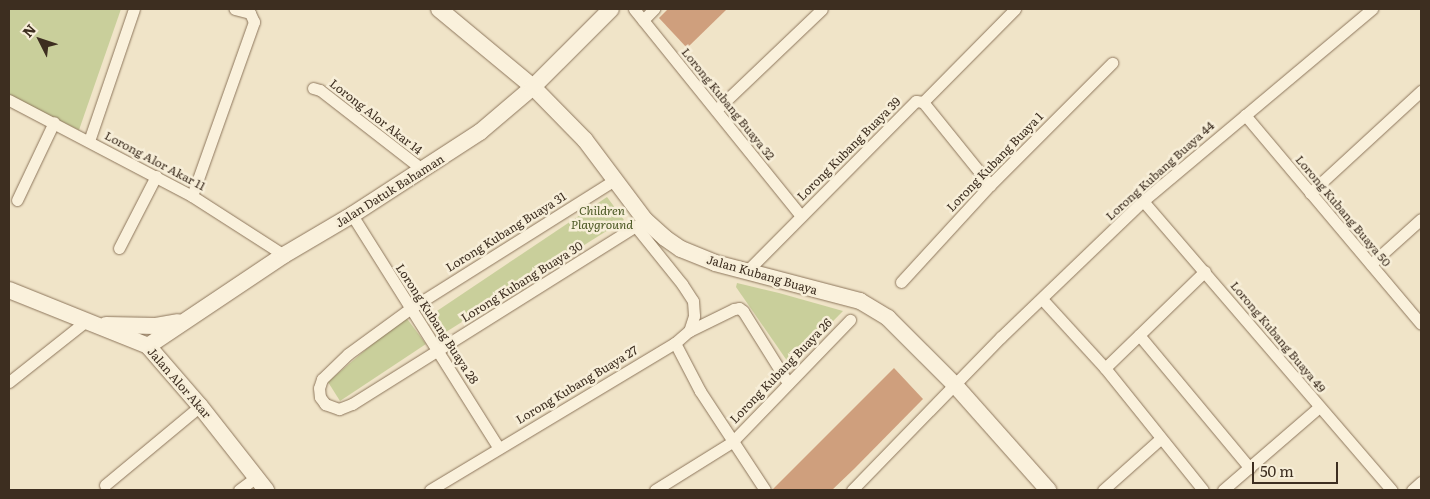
<!DOCTYPE html>
<html>
<head>
<meta charset="utf-8">
<style>
  body { margin:0 }
  #map { position:relative; width:1430px; height:499px; overflow:hidden; background:#f0e4c8; font-family:Literata,serif }
  div>[style] { position:absolute }
  .green>* { inset:0; background:#c9cf9b }
  .building>* { inset:0; background:#cf9f7d }
  .roads { filter:drop-shadow(0 0 1px #8d765c) drop-shadow(0 0 1px #8d765c) }
  .street>* { height:11px; margin:-5.5px; padding:0 5.5px; transform-origin:5.5px; border-radius:5.5px; background:#faf1dc }
  .secondary>* { height:16px; margin:-8px; padding:0 8px; transform-origin:8px; border-radius:8px; background:#faf1dc }
  span { translate:-50% -50%; white-space:nowrap; text-align:center; line-height:1.15; -webkit-text-stroke:5px #f7eed8; paint-order:stroke }
  .street-label { font-size:12px; color:#3d2e20 }
  .park-label { font-size:12px; color:#4d5a26; font-style:italic }
  .frame { position:absolute; inset:0; border:10px solid #3d2e20; pointer-events:none }
  .north { position:absolute; left:15px; top:15px; width:50px; height:50px; -webkit-text-stroke:4px #f7eed8; paint-order:stroke; rotate:311deg; font-size:14px; font-weight:700; line-height:20px; text-align:center; color:#3d2e20 }
  .north::after { content:''; display:block; margin:auto; width:18px; height:22px; background:#3d2e20; clip-path:polygon(50% 0,100% 100%,50% 72%,0 100%) }
  .scale { position:absolute; left:1252px; top:462px; width:86px; height:22px; box-sizing:border-box; border:2px solid #3d2e20; border-top:0; padding-left:6px; font-size:15px; line-height:18px; white-space:nowrap; color:#3d2e20; -webkit-text-stroke:4px #f7eed8; paint-order:stroke }
</style>
</head>
<body>
<div id="map">
  <div class="green">
    <i style="clip-path:polygon(9px 9px,121px 9px,79px 130px,9px 96px)"></i>
    <i style="clip-path:polygon(607px 197px,624px 220px,438px 337px,428px 317px)"></i>
    <i style="clip-path:polygon(737px 283px,779px 293px,843px 311px,790px 365px,736px 287px)"></i>
    <i style="clip-path:polygon(405px 316px,426px 344px,340px 401px,328px 382px)"></i>
  </div>
  <div class="building">
    <i style="clip-path:polygon(668px 9px,727px 9px,687px 48px,659px 18px)"></i>
    <i style="clip-path:polygon(894px 368px,923px 399px,854px 469px,832px 490px,772px 490px)"></i>
  </div>
  <div class="roads">
    <div class="street">
      <i style="left:634px;top:9px;width:266px;rotate:51.1deg"></i>
      <i style="left:643px;top:20px;width:16px;rotate:-45deg"></i>
      <i style="left:313px;top:88px;width:7px;rotate:16deg"></i>
      <i style="left:320px;top:90px;width:129px;rotate:37.8deg"></i>
      <i style="left:9px;top:100px;width:207px;rotate:27.7deg"></i>
      <i style="left:192px;top:196px;width:109px;rotate:32.7deg"></i>
      <i style="left:923px;top:102px;width:107px;rotate:51.1deg"></i>
      <i style="left:716px;top:110px;width:146px;rotate:-43.6deg"></i>
      <i style="left:1245px;top:115px;width:273px;rotate:49.9deg"></i>
      <i style="left:89px;top:141px;width:139px;rotate:-71.2deg"></i>
      <i style="left:616px;top:179px;width:242px;rotate:147.8deg"></i>
      <i style="left:411px;top:308px;width:78px;rotate:143.9deg"></i>
      <i style="left:348px;top:354px;width:36px;rotate:136deg"></i>
      <i style="left:322px;top:379px;width:9px;rotate:108deg"></i>
      <i style="left:319px;top:388px;width:9px;rotate:84deg"></i>
      <i style="left:320px;top:397px;width:9px;rotate:54deg"></i>
      <i style="left:325px;top:404px;width:15px;rotate:20deg"></i>
      <i style="left:339px;top:409px;width:14px;rotate:-21deg"></i>
      <i style="left:352px;top:404px;width:346px;rotate:-32.1deg"></i>
      <i style="left:1310px;top:193px;width:151px;rotate:-42.6deg"></i>
      <i style="left:192px;top:196px;width:185px;rotate:-70.4deg"></i>
      <i style="left:254px;top:22px;width:10px;rotate:-114deg"></i>
      <i style="left:250px;top:13px;width:16px;rotate:-165deg"></i>
      <i style="left:17px;top:200px;width:86px;rotate:-64.6deg"></i>
      <i style="left:1143px;top:201px;width:381px;rotate:49.3deg"></i>
      <i style="left:352px;top:215px;width:275px;rotate:57.8deg"></i>
      <i style="left:637px;top:228px;width:72px;rotate:51.2deg"></i>
      <i style="left:682px;top:284px;width:20px;rotate:57deg"></i>
      <i style="left:693px;top:301px;width:15px;rotate:86deg"></i>
      <i style="left:694px;top:316px;width:16px;rotate:108deg"></i>
      <i style="left:119px;top:248px;width:81px;rotate:-62.8deg"></i>
      <i style="left:1371px;top:264px;width:67px;rotate:-42deg"></i>
      <i style="left:746px;top:272px;width:241px;rotate:-45.2deg"></i>
      <i style="left:916px;top:101px;width:7px;rotate:8deg"></i>
      <i style="left:923px;top:102px;width:131px;rotate:-45.3deg"></i>
      <i style="left:901px;top:282px;width:132px;rotate:-47.5deg"></i>
      <i style="left:990px;top:185px;width:173px;rotate:-45deg"></i>
      <i style="left:1042px;top:299px;width:93px;rotate:47.6deg"></i>
      <i style="left:1105px;top:368px;width:156px;rotate:51.2deg"></i>
      <i style="left:1139px;top:335px;width:173px;rotate:50.2deg"></i>
      <i style="left:675px;top:343px;width:54px;rotate:62.5deg"></i>
      <i style="left:700px;top:391px;width:118px;rotate:56.7deg"></i>
      <i style="left:1105px;top:368px;width:139px;rotate:-44.1deg"></i>
      <i style="left:9px;top:382px;width:98px;rotate:-38.4deg"></i>
      <i style="left:105px;top:485px;width:124px;rotate:-39.7deg"></i>
      <i style="left:239px;top:490px;width:21px;rotate:-37deg"></i>
      <i style="left:430px;top:490px;width:286px;rotate:-31deg"></i>
      <i style="left:675px;top:343px;width:18px;rotate:-41deg"></i>
      <i style="left:689px;top:331px;width:50px;rotate:-26.1deg"></i>
      <i style="left:734px;top:309px;width:5px;rotate:-11deg"></i>
      <i style="left:739px;top:308px;width:5px;rotate:37deg"></i>
      <i style="left:743px;top:311px;width:85px;rotate:58deg"></i>
      <i style="left:655px;top:490px;width:91px;rotate:-31.9deg"></i>
      <i style="left:732px;top:442px;width:170px;rotate:-46deg"></i>
      <i style="left:852px;top:490px;width:214px;rotate:-45.8deg"></i>
      <i style="left:1001px;top:337px;width:197px;rotate:-43.8deg"></i>
      <i style="left:1143px;top:201px;width:299px;rotate:-40deg"></i>
      <i style="left:1103px;top:490px;width:76px;rotate:-41.8deg"></i>
      <i style="left:1223px;top:490px;width:127px;rotate:-40.8deg"></i>
      <i style="left:1412px;top:490px;width:12px;rotate:-42deg"></i>
    </div>
    <div class="secondary">
      <i style="left:439px;top:9px;width:122px;rotate:39.7deg"></i>
      <i style="left:533px;top:87px;width:74px;rotate:45.5deg"></i>
      <i style="left:585px;top:140px;width:100px;rotate:53.1deg"></i>
      <i style="left:645px;top:220px;width:27px;rotate:42deg"></i>
      <i style="left:665px;top:238px;width:19px;rotate:35deg"></i>
      <i style="left:681px;top:249px;width:37px;rotate:22deg"></i>
      <i style="left:715px;top:263px;width:150px;rotate:14.7deg"></i>
      <i style="left:860px;top:301px;width:33px;rotate:31deg"></i>
      <i style="left:888px;top:318px;width:93px;rotate:45deg"></i>
      <i style="left:954px;top:384px;width:142px;rotate:48.4deg"></i>
      <i style="left:9px;top:290px;width:150px;rotate:21.9deg"></i>
      <i style="left:148px;top:346px;width:79px;rotate:49.1deg"></i>
      <i style="left:200px;top:406px;width:107px;rotate:51.8deg"></i>
      <i style="left:106px;top:325px;width:50px;rotate:1.1deg"></i>
      <i style="left:156px;top:326px;width:22px;rotate:-10deg"></i>
      <i style="left:148px;top:346px;width:164px;rotate:-33.8deg"></i>
      <i style="left:284px;top:255px;width:79px;rotate:-30.5deg"></i>
      <i style="left:352px;top:215px;width:153px;rotate:-33deg"></i>
      <i style="left:480px;top:132px;width:70px;rotate:-40.3deg"></i>
      <i style="left:533px;top:87px;width:110px;rotate:-45deg"></i>
    </div>
  </div>
  <div class="street-label">
    <span style="left:728px;top:104px;rotate:51deg">Lorong Kubang Buaya 32</span>
    <span style="left:376px;top:117px;rotate:38deg">Lorong Alor Akar 14</span>
    <span style="left:849px;top:149px;rotate:-45deg">Lorong Kubang Buaya 39</span>
    <span style="left:155px;top:161px;rotate:28deg">Lorong Alor Akar 11</span>
    <span style="left:995px;top:162px;rotate:-46deg">Lorong Kubang Buaya 1</span>
    <span style="left:1160px;top:171px;rotate:-42deg">Lorong Kubang Buaya 44</span>
    <span style="left:390px;top:191px;rotate:-32deg">Jalan Datuk Bahaman</span>
    <span style="left:1343px;top:211px;rotate:50deg">Lorong Kubang Buaya 50</span>
    <span style="left:506px;top:232px;rotate:-32deg">Lorong Kubang Buaya 31</span>
    <span style="left:762px;top:275px;rotate:16deg">Jalan Kubang Buaya</span>
    <span style="left:522px;top:282px;rotate:-32deg">Lorong Kubang Buaya 30</span>
    <span style="left:437px;top:324px;rotate:57deg">Lorong Kubang Buaya 28</span>
    <span style="left:1278px;top:337px;rotate:50deg">Lorong Kubang Buaya 49</span>
    <span style="left:781px;top:371px;rotate:-46deg">Lorong Kubang Buaya 26</span>
    <span style="left:179px;top:383px;rotate:49deg">Jalan Alor Akar</span>
    <span style="left:577px;top:385px;rotate:-31deg">Lorong Kubang Buaya 27</span>
  </div>
  <div class="park-label">
    <span style="left:602px;top:218px">Children<br>Playground</span>
  </div>
  <div class="frame"></div>
  <div class="north">N</div>
  <div class="scale">50 m</div>
</div>
</body>
</html>
